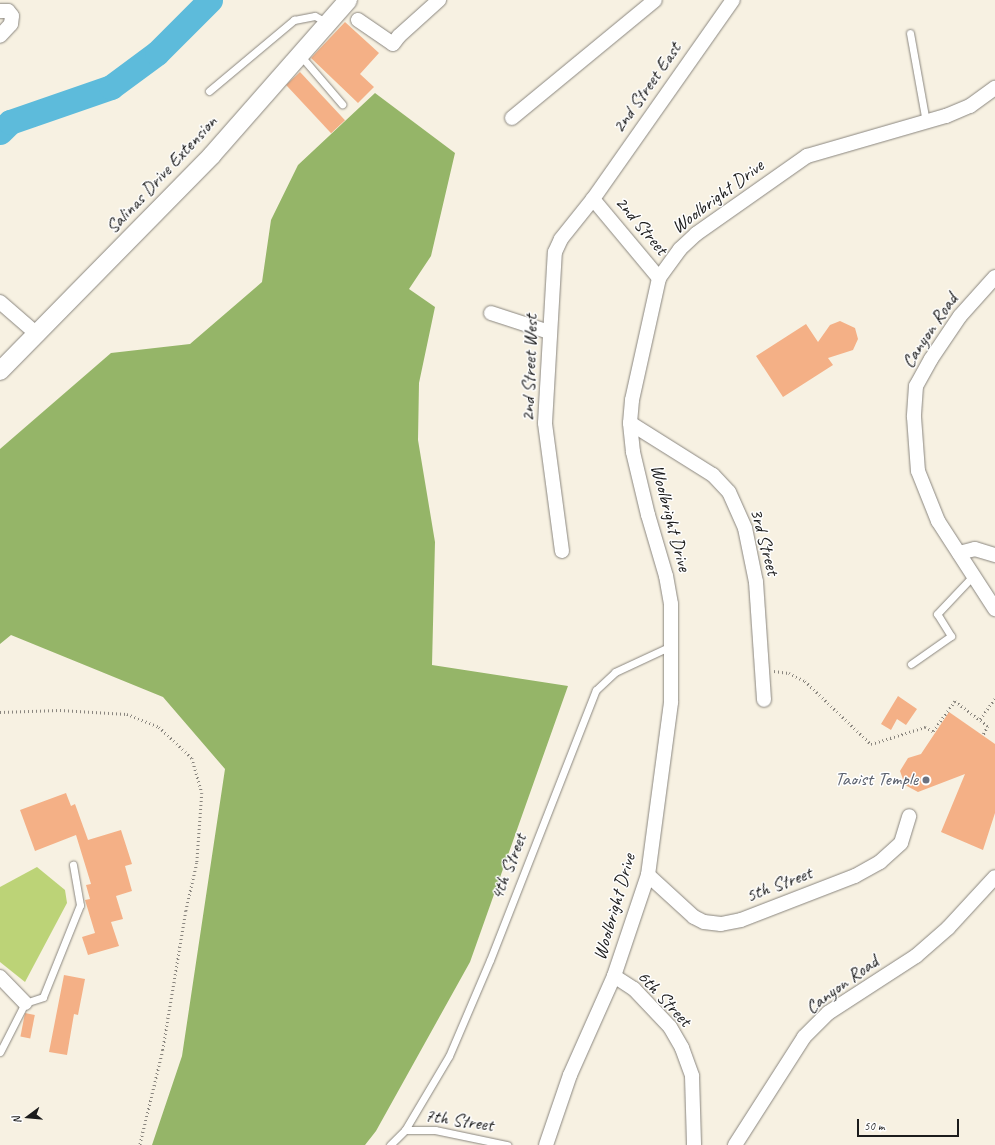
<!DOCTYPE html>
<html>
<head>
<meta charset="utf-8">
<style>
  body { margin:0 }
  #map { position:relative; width:995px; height:1145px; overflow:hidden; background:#f7f1e2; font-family:Caveat,sans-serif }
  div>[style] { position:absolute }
  .green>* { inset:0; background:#bcd377 }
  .forest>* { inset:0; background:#95b568 }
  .river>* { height:25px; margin:-12.5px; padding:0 12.5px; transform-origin:12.5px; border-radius:12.5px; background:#5dbbdb }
  .building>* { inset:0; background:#f4b086; transform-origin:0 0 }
  .path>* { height:2.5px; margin-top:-1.25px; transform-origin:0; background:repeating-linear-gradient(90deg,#8a867f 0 1px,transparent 0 4px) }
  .roads { filter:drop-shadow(0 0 1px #8a867f) drop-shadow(0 0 1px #8a867f) }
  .service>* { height:7px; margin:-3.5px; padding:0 3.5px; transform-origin:3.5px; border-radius:3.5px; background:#fff }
  .minor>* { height:14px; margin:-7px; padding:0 7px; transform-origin:7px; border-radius:7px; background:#fff }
  .tertiary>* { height:18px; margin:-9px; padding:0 9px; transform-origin:9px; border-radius:9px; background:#fff }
  .dots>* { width:11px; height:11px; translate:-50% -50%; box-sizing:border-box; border:2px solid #fff; border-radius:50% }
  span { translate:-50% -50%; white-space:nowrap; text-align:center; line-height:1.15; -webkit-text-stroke:3px #fff; paint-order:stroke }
  .street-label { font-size:19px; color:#1c1c1c }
  .worship-label { font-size:19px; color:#5b616d }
  .right { translate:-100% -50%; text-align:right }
  .north { position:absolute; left:8px; top:1097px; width:40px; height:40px; -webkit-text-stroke:3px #fff; paint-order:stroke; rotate:254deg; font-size:11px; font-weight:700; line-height:16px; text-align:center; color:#1c1c1c }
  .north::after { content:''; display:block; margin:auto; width:14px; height:18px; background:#1c1c1c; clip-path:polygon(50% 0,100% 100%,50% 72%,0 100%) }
  .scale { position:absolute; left:857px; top:1119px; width:102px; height:18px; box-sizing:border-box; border:2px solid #1c1c1c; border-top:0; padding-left:5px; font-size:12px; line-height:14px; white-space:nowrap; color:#1c1c1c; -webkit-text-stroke:3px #fff; paint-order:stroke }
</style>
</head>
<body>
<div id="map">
  <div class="green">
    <i style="clip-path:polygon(37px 867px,65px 890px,67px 903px,25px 982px,0 962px,0 887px)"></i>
  </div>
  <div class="forest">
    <i style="clip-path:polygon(375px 93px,455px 153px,431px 256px,409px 289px,435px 307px,419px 383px,418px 440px,435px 542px,432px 665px,568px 686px,470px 962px,376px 1131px,365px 1145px,152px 1145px,182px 1056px,225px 769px,163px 697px,11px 635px,0 644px,0 449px,111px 353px,190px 344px,262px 282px,271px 220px,298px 165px)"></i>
  </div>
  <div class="river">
    <i style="left:0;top:132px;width:14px;rotate:-45deg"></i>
    <i style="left:10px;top:122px;width:107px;rotate:-19.1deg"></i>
    <i style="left:111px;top:87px;width:57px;rotate:-36.5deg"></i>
    <i style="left:157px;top:53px;width:75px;rotate:-45deg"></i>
  </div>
  <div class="building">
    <i style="clip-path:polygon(345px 22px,379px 53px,360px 74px,374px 87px,358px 103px,311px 58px)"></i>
    <i style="left:300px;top:72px;width:66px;height:19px;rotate:47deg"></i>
    <i style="clip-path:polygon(840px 321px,855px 328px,858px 339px,853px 350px,828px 358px,833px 365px,783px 397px,756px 356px,806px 324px,818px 342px,830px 325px)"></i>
    <i style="clip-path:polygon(898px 696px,917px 709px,906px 725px,897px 719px,891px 730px,881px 724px)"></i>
    <i style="clip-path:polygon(949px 712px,995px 744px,995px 813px,983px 850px,941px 832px,965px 774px,918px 792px,905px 785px,900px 771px,908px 758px,921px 754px)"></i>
    <i style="clip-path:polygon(66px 793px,71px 806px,75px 804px,88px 840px,121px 830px,132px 864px,125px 866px,132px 891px,116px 896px,123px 919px,111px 922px,119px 946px,88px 955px,82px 937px,95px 933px,85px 900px,90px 899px,86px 885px,91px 884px,76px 835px,35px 851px,20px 810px)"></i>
    <i style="clip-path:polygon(64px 975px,85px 979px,78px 1015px,74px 1014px,67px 1055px,49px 1052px)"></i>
    <i style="left:25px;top:1013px;width:10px;height:24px;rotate:11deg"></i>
  </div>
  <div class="path">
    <i style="left:774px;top:671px;width:15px;rotate:8deg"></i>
    <i style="left:789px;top:673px;width:18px;rotate:27deg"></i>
    <i style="left:805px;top:681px;width:91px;rotate:43.7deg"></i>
    <i style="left:871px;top:744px;width:57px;rotate:-17.5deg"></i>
    <i style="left:925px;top:727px;width:9px;rotate:27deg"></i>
    <i style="left:933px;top:731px;width:37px;rotate:-54deg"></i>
    <i style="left:955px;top:701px;width:41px;rotate:37.1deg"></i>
    <i style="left:988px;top:726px;width:11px;rotate:117deg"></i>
    <i style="left:0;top:712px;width:60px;rotate:-1.9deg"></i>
    <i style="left:60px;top:710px;width:67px;rotate:3.4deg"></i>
    <i style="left:127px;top:714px;width:35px;rotate:22deg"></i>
    <i style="left:159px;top:727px;width:45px;rotate:43.2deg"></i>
    <i style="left:192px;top:758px;width:36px;rotate:74deg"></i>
    <i style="left:202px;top:793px;width:70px;rotate:94.1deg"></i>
    <i style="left:197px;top:863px;width:49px;rotate:102.9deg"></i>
    <i style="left:186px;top:911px;width:141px;rotate:99.4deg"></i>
    <i style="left:163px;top:1050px;width:98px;rotate:103.6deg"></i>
    <i style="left:980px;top:719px;width:26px;rotate:-54deg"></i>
  </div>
  <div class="roads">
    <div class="service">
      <i style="left:910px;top:33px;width:90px;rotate:79.8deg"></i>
      <i style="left:300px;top:55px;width:65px;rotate:49.4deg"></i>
      <i style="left:209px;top:91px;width:111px;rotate:-39.9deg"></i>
      <i style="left:294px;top:20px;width:21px;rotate:-11deg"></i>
      <i style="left:315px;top:16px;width:15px;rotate:28deg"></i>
      <i style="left:911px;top:664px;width:49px;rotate:-35deg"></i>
      <i style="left:951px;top:636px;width:26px;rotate:-122deg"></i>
      <i style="left:937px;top:614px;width:51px;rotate:-46.6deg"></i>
      <i style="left:0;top:1052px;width:55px;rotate:-63deg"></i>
      <i style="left:25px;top:1003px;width:19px;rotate:-18deg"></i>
      <i style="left:43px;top:997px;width:99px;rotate:-68.1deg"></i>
      <i style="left:80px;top:905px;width:41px;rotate:-99.9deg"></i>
      <i style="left:405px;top:1130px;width:30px"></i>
      <i style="left:435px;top:1130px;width:74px;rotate:11.8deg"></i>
      <i style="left:390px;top:1145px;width:21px;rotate:-45deg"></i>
      <i style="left:405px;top:1130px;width:86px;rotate:-59.3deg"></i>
      <i style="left:449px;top:1056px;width:104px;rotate:-66.9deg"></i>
      <i style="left:490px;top:960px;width:290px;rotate:-68.6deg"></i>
      <i style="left:596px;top:690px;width:26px;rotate:-43deg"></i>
      <i style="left:615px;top:672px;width:62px;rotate:-24.9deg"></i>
    </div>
    <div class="minor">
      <i style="left:0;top:11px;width:8px"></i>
      <i style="left:8px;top:11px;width:6px;rotate:51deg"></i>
      <i style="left:12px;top:16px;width:8px;rotate:97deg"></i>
      <i style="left:11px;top:24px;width:16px;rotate:133deg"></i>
      <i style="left:358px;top:20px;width:42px;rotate:34.4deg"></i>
      <i style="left:393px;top:44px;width:10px;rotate:-53deg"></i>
      <i style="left:399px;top:36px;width:54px;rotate:-42deg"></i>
      <i style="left:512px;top:118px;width:185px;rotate:-39.5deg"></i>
      <i style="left:593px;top:199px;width:103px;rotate:50.1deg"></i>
      <i style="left:995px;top:277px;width:52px;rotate:131.9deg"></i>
      <i style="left:960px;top:316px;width:52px;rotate:124deg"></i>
      <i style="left:931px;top:359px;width:31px;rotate:119deg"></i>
      <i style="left:916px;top:386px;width:31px;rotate:94deg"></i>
      <i style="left:914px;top:417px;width:54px;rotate:85.8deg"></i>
      <i style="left:918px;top:471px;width:54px;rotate:68.2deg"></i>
      <i style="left:938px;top:521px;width:105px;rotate:57.1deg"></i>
      <i style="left:0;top:302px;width:50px;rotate:41deg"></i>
      <i style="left:491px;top:313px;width:61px;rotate:18.1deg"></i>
      <i style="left:630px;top:423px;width:98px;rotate:32.1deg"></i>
      <i style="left:713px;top:475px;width:23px;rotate:47deg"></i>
      <i style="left:729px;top:492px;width:39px;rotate:66deg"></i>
      <i style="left:745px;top:528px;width:55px;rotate:78.5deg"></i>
      <i style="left:756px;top:582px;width:118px;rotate:86.1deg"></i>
      <i style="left:562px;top:551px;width:129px;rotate:-97.6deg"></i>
      <i style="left:545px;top:423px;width:171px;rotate:-86.7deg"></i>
      <i style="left:555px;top:252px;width:14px;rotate:-65deg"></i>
      <i style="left:561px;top:239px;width:51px;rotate:-51.3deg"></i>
      <i style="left:593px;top:199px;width:243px;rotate:-54.9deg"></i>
      <i style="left:959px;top:553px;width:16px;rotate:-14deg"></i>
      <i style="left:975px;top:549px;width:21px;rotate:17deg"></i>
      <i style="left:648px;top:875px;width:62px;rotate:42.4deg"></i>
      <i style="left:694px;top:917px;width:11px;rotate:27deg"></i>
      <i style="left:704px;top:922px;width:17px;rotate:7deg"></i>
      <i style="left:721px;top:924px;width:20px;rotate:-11deg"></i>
      <i style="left:741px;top:920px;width:122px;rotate:-21.1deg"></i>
      <i style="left:855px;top:876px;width:29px;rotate:-29deg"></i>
      <i style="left:880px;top:862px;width:28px;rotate:-42deg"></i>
      <i style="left:901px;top:843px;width:28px;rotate:-73deg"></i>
      <i style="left:614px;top:976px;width:24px;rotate:33deg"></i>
      <i style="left:634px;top:989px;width:52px;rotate:46.5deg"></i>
      <i style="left:670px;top:1027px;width:24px;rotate:60deg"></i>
      <i style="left:682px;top:1048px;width:30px;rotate:70deg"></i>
      <i style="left:692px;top:1076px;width:69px;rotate:88.3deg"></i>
      <i style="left:0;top:977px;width:36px;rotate:46deg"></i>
      <i style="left:546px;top:1145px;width:74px;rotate:-71.1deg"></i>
      <i style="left:570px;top:1075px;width:108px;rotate:-66deg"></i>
      <i style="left:614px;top:976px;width:107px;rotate:-71.4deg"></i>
      <i style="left:648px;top:875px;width:175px;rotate:-82.4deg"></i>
      <i style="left:671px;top:702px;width:98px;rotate:-90deg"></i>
      <i style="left:671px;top:604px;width:28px;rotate:-100deg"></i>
      <i style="left:666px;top:576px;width:64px;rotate:-106.4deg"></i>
      <i style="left:648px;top:515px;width:65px;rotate:-103.4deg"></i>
      <i style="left:633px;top:452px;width:29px;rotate:-96deg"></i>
      <i style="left:630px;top:423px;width:23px;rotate:-85deg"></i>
      <i style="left:632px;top:400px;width:125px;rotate:-77.5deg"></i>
      <i style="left:659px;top:278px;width:36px;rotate:-54deg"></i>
      <i style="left:680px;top:249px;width:22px;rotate:-43deg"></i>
      <i style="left:696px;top:234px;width:136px;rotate:-35.1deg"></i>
      <i style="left:807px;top:156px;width:145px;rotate:-16.1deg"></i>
      <i style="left:946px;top:116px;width:26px;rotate:-23deg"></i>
      <i style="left:970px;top:106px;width:31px;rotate:-36deg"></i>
      <i style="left:735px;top:1145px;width:128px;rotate:-57.4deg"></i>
      <i style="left:804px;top:1037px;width:34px;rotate:-45deg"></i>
      <i style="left:828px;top:1013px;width:105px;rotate:-32.9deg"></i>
      <i style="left:916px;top:956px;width:43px;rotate:-41.2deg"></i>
      <i style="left:948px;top:928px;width:69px;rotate:-47.3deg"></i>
    </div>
    <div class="tertiary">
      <i style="left:0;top:371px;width:303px;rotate:-45.5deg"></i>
      <i style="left:212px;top:155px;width:206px;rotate:-48.7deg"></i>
    </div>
  </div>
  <div class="dots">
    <i style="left:926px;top:780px;background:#6b7280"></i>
  </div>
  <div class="street-label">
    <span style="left:647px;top:88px;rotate:-55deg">2nd Street East</span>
    <span style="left:162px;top:175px;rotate:-47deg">Salinas Drive Extension</span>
    <span style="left:718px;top:197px;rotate:-37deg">Woolbright Drive</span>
    <span style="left:641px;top:226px;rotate:50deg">2nd Street</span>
    <span style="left:930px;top:331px;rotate:-56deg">Canyon Road</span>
    <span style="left:530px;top:368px;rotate:-88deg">2nd Street West</span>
    <span style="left:670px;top:518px;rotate:75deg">Woolbright Drive</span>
    <span style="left:764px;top:542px;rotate:75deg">3rd Street</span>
    <span style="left:509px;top:867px;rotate:-69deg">4th Street</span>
    <span style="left:779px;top:885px;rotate:-21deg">5th Street</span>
    <span style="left:615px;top:907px;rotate:-74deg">Woolbright Drive</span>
    <span style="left:842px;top:985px;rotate:-36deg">Canyon Road</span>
    <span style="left:664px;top:999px;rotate:47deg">6th Street</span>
    <span style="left:459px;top:1121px;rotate:8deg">7th Street</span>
  </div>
  <div class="worship-label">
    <span class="right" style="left:918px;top:780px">Taoist Temple</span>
  </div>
  <div class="north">N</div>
  <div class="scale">50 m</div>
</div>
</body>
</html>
